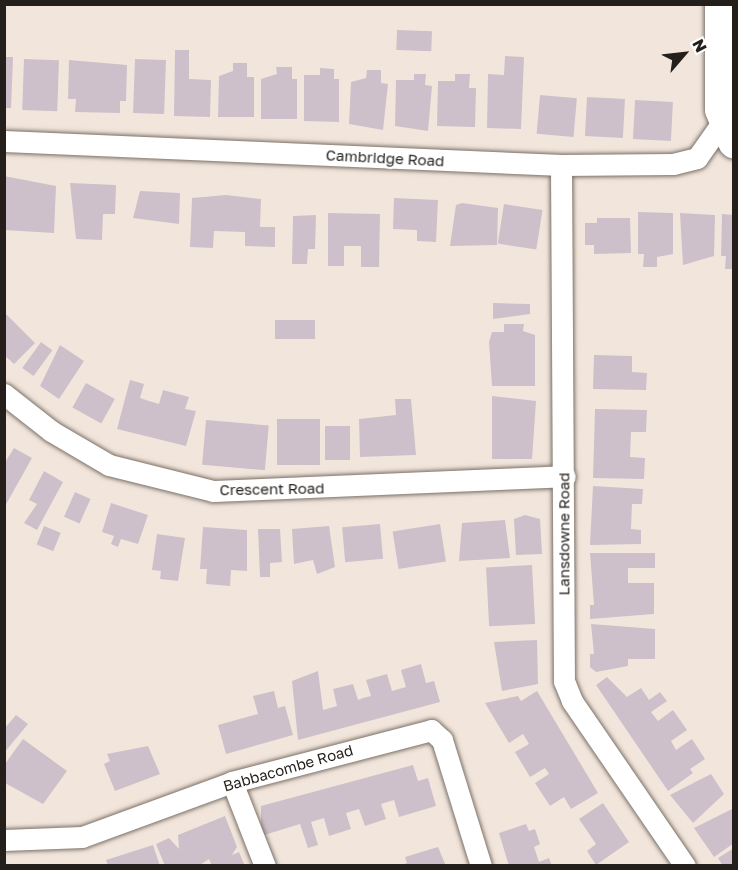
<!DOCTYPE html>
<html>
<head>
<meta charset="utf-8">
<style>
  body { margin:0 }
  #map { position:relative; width:738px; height:870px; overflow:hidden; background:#f2e6dc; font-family:"Golos Text",sans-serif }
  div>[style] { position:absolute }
  .building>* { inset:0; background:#cdc0ca; transform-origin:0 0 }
  .roads { filter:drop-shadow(0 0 2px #7b7067) drop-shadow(0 0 2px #7b7067) }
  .street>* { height:21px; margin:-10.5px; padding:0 10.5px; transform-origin:10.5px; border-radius:10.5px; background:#fff }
  .primary>* { height:33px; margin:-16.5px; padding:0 16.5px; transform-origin:16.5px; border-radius:16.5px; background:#fff }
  span { translate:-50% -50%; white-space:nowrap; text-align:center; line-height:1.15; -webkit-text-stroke:4.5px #fff; paint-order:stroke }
  .street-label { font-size:15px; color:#241f1b }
  .frame { position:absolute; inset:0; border:6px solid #241f1b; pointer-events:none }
  .north { position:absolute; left:654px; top:24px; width:60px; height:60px; -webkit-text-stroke:4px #fff; paint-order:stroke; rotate:62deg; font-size:16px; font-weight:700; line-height:24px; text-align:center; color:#241f1b }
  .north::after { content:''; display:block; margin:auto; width:21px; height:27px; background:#241f1b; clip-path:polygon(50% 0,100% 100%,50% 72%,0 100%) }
</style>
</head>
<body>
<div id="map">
  <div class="building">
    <i style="left:397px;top:30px;width:35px;height:20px;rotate:2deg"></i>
    <i style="clip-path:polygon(175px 50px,189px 50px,189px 79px,211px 80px,210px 117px,174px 116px)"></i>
    <i style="clip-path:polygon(505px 56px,524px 57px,521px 129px,487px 128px,488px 74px,504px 75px)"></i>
    <i style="clip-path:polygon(4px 57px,13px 57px,11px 108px,4px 108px)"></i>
    <i style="left:24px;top:59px;width:35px;height:51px;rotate:2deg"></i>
    <i style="left:135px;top:59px;width:31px;height:54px;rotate:2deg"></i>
    <i style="clip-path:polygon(69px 60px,127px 65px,126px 101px,120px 101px,120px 113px,75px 112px,76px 99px,68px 99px)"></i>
    <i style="clip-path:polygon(233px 63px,247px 63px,247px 77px,254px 77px,254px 117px,218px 117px,219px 76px,233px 71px)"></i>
    <i style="clip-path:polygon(276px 67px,292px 67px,292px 79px,297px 79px,297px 119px,261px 119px,261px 79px,277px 74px)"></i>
    <i style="clip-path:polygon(320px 68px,334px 69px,334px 79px,339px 79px,339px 122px,304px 121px,304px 75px,320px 75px)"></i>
    <i style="clip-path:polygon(367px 70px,381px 70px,381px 83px,388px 84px,383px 130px,349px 124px,351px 82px,366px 78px)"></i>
    <i style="clip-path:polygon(414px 74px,426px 74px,425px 85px,432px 86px,428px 131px,395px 126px,396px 80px,414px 80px)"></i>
    <i style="clip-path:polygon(455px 74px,470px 74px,469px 88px,476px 88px,475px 127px,437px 126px,438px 81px,455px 81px)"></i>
    <i style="left:540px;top:95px;width:37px;height:39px;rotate:5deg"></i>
    <i style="left:587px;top:97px;width:38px;height:39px;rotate:3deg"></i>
    <i style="left:635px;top:100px;width:38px;height:39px;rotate:3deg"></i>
    <i style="clip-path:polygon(4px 176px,56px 186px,54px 233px,4px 230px)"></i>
    <i style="clip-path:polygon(70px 183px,116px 185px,115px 214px,103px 214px,102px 240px,76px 239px)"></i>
    <i style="clip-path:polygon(140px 191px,180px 193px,179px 224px,133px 218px)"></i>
    <i style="clip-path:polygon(226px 195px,261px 199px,260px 227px,275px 227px,275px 247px,245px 246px,245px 232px,214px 231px,213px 248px,190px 247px,192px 198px)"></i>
    <i style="clip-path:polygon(394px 198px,438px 200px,436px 242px,417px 241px,417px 230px,393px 229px)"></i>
    <i style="clip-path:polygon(462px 203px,498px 208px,497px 245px,450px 246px,456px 205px)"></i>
    <i style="left:504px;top:204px;width:39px;height:40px;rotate:9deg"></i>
    <i style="clip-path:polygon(638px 212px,673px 213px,673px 254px,657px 257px,657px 267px,643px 267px,644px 254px,638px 254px)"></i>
    <i style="clip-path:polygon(328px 213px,380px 214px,379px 267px,361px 267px,361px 246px,344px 246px,344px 266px,328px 266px)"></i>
    <i style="clip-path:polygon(680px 213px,715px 215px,714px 256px,683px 265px)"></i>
    <i style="clip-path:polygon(722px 214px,734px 215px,734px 269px,725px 269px,726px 256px,721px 256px)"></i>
    <i style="clip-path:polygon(316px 215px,315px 249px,308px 249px,307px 264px,292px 264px,293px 216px)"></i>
    <i style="clip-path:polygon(597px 218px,630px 218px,631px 253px,594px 254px,594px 245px,585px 245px,585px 223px,597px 223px)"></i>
    <i style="clip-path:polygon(493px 303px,530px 304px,530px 314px,493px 319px)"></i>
    <i style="clip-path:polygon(4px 312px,35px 343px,14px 364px,4px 355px)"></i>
    <i style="left:275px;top:320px;width:40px;height:19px"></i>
    <i style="clip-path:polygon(504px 324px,524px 324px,523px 331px,535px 335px,535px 386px,492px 386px,489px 342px,492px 332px,504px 332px)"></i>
    <i style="left:41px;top:342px;width:14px;height:32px;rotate:36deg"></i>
    <i style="clip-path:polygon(60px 345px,84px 361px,59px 399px,40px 386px)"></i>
    <i style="clip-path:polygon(594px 355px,632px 356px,632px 372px,647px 373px,646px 390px,593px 389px)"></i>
    <i style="clip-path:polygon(130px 380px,144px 384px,140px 398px,149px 401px,159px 404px,163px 390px,189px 397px,185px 409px,196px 411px,186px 446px,117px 429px)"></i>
    <i style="left:86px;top:383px;width:33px;height:28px;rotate:29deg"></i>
    <i style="clip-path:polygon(492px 396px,536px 401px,532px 459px,492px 459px)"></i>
    <i style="clip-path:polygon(395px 399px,411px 399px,416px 455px,360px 457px,359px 419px,396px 415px)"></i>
    <i style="clip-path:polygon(595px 409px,647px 410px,646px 432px,631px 432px,630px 457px,645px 458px,644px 479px,593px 478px)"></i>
    <i style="left:277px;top:419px;width:43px;height:46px"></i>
    <i style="left:206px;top:420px;width:63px;height:45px;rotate:5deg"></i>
    <i style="left:325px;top:426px;width:25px;height:34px"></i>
    <i style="clip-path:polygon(14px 448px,32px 458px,4px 508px,4px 464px)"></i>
    <i style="clip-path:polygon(44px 471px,63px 482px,37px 530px,24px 523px,37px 504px,29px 500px)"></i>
    <i style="clip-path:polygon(593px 486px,643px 489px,642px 504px,632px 504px,631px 529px,641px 530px,641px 544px,590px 545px)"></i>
    <i style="left:75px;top:492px;width:17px;height:27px;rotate:24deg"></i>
    <i style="clip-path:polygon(111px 503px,148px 515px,138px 544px,121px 539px,118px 547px,111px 544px,114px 536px,102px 532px)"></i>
    <i style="clip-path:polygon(525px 515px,540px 519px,542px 554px,516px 555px,514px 519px)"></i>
    <i style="clip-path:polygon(505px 520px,510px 558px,459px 561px,462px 523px)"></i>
    <i style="left:380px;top:524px;width:35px;height:38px;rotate:85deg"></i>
    <i style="left:440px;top:524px;width:38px;height:48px;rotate:81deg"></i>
    <i style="left:44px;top:526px;width:18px;height:20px;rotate:22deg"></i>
    <i style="clip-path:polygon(329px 526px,335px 567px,317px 574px,313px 560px,294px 564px,292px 529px)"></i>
    <i style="clip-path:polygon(203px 527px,247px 530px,247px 571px,231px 570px,230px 586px,206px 584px,207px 569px,200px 569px)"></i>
    <i style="clip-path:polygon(258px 529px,280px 529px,282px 562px,270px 563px,270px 577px,260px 577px)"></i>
    <i style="clip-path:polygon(157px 534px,185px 538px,178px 581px,160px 579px,161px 571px,152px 570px)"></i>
    <i style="clip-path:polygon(590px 553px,655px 553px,655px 568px,628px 568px,628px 583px,654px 583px,654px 614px,590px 619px,590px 605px,594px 605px)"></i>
    <i style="left:532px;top:565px;width:59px;height:46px;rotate:87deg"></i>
    <i style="clip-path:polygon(591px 624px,655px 629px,655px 659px,628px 659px,628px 666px,596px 672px,590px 667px,590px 654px,594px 654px)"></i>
    <i style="clip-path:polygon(537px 640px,538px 684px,502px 691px,494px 642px)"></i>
    <i style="clip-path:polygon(421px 664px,426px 683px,434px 681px,440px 702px,298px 740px,292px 681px,318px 671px,323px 710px,337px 706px,333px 689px,353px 684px,358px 700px,363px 698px,371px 696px,366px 680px,387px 674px,392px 691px,406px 687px,401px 670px)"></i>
    <i style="clip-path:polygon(607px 677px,627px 697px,641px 688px,649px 700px,660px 692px,667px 701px,651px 712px,658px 721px,673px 710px,687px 730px,671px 741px,676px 750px,692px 739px,705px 759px,690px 769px,693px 773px,668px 791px,596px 685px)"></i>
    <i style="clip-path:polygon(274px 691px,278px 708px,285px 706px,293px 735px,226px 754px,218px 725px,258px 714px,253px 696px)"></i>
    <i style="clip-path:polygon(537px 691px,598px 793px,571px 809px,564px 797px,550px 806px,535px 783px,549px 774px,545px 768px,530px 777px,515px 752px,529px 744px,523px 734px,509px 743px,485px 703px,518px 696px,521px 701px)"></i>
    <i style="clip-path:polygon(16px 715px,28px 724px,4px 753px,4px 729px)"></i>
    <i style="clip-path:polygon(23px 739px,67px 771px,43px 804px,5px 783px,5px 764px)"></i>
    <i style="clip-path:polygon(148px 746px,160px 774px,115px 791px,104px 764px,110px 761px,107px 754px)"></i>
    <i style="clip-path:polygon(413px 765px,418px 781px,428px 778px,436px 806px,399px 817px,394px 800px,381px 804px,386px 819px,365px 826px,359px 809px,346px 813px,351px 829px,329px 836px,324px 818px,311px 822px,318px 845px,308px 848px,300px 824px,261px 836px,261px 806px)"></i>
    <i style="clip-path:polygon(711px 774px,724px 794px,693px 823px,670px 795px)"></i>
    <i style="clip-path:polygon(603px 803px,629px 842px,596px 865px,587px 851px,596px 844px,579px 819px)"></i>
    <i style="clip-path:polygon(734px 808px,734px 843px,714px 857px,694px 828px)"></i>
    <i style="clip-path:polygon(225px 816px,237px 847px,232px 855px,239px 852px,245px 866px,212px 866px,209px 859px,198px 866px,165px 866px,156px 844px,169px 838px,179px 849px,178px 835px)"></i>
    <i style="clip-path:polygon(526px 824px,529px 831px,535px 829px,540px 844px,534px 847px,539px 862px,549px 858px,552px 866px,509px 866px,499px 833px)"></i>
    <i style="clip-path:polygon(153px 845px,160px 866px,108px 866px,106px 860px)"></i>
    <i style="clip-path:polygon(438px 847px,446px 866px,400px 866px,407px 863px,405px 857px)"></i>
    <i style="clip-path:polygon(734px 848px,734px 866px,723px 866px,718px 858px)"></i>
  </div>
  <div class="roads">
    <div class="street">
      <i style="left:4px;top:141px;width:558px;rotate:2.47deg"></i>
      <i style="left:561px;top:165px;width:112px;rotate:-0.5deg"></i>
      <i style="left:673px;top:164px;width:25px;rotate:-14deg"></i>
      <i style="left:697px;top:158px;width:45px;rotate:-54.9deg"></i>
      <i style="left:561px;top:165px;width:516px;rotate:89.67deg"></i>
      <i style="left:564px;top:681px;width:22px;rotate:68deg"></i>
      <i style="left:572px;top:701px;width:200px;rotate:55.6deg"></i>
      <i style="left:4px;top:394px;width:60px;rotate:38.2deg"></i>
      <i style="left:51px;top:431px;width:67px;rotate:30.4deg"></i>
      <i style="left:109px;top:465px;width:107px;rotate:14deg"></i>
      <i style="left:213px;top:491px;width:352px;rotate:-2.4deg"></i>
      <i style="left:232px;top:782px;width:90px;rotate:68.6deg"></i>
      <i style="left:4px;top:840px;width:78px;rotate:-2.2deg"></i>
      <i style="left:82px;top:837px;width:160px;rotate:-20.1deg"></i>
      <i style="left:232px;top:782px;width:206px;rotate:-14.6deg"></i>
      <i style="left:431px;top:730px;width:15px;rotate:42deg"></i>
      <i style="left:442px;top:740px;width:132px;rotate:72.8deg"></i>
    </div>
    <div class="primary">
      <i style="left:721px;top:4px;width:105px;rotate:90deg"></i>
      <i style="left:721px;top:109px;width:35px;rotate:68deg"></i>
    </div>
  </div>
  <div class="street-label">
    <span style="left:385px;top:158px;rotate:3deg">Cambridge Road</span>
    <span style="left:272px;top:489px;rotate:-1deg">Crescent Road</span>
    <span style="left:564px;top:534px;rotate:-90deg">Lansdowne Road</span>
    <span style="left:288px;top:768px;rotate:-16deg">Babbacombe Road</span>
  </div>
  <div class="frame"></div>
  <div class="north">N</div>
</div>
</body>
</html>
